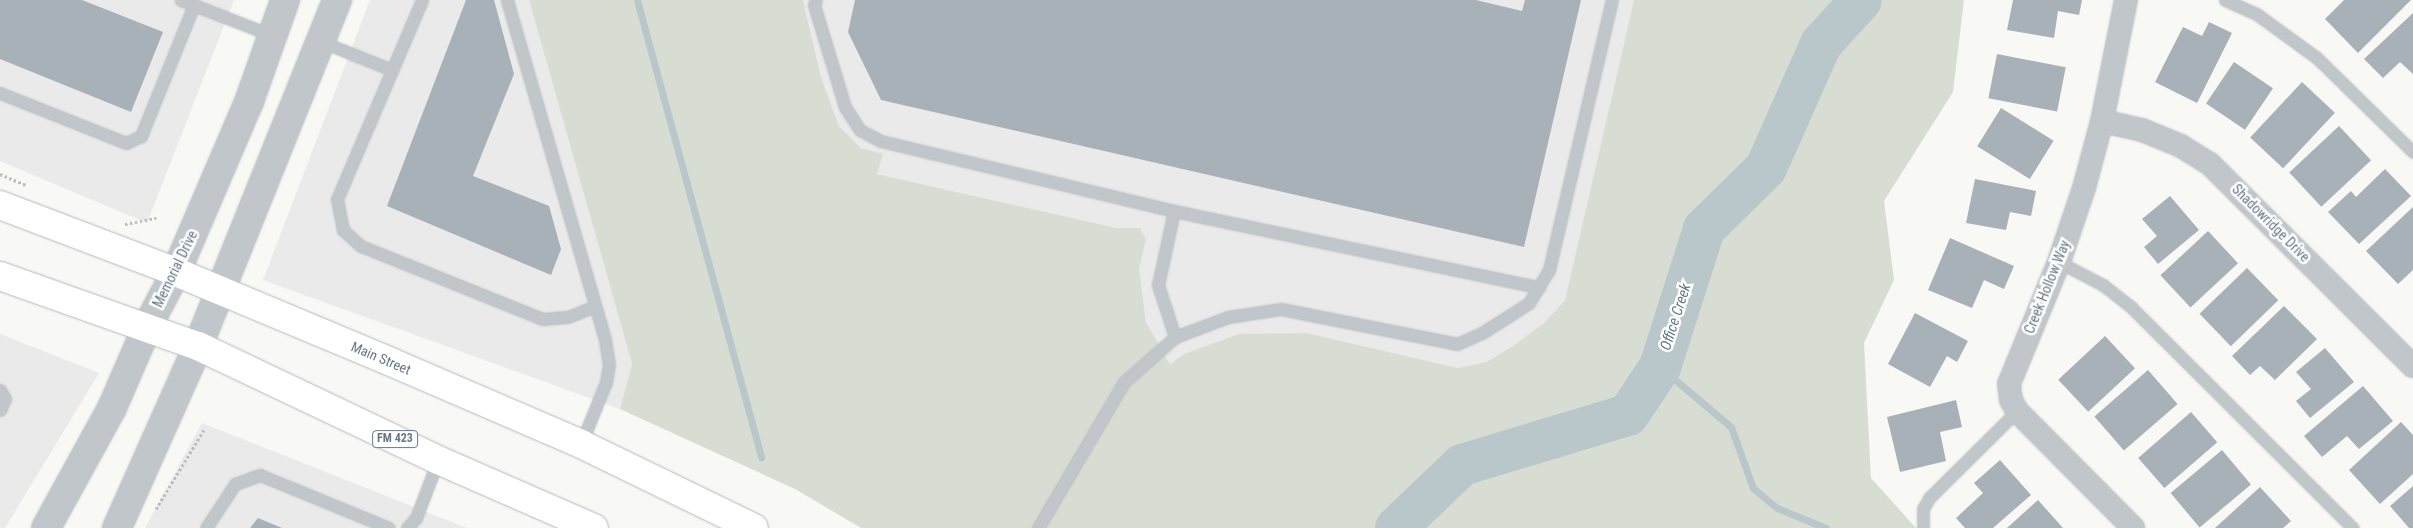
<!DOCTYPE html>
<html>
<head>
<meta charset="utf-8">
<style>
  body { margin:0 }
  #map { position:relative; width:2413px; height:528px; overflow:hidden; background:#f8f8f5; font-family:"Roboto Condensed",sans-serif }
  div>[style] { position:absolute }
  .built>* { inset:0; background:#e9eae9 }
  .green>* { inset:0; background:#d8ddd4 }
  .stream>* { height:7px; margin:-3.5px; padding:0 3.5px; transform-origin:3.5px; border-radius:3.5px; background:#b9c6ca }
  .river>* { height:42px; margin:-21px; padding:0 21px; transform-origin:21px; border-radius:21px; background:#b9c6ca }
  .building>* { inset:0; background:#a8b1b8; transform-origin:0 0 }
  .path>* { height:3px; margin-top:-1.5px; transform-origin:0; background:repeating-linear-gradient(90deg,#b9bdc0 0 2.5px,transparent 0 5px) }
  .roads { filter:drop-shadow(0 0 1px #b4babe) drop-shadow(0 0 1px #b4babe) }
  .service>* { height:11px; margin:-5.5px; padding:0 5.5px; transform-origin:5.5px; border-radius:5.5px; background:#c1c6ca }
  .minor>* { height:22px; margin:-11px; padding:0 11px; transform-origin:11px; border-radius:11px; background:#c1c6ca }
  .tertiary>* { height:28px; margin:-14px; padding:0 14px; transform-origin:14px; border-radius:14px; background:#c1c6ca }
  .primary>* { height:28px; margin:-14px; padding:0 14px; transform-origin:14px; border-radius:14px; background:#fff }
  span { translate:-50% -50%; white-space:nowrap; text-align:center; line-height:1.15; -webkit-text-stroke:5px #fff; paint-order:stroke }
  .shield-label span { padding:1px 4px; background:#fff; border:1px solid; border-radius:4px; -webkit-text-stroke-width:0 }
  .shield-label { font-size:12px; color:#667888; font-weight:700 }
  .street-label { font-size:14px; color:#667888 }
  .water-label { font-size:15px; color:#627a83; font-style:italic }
</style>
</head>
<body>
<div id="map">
  <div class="built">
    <i style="clip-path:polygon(0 0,234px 0,147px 223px,0 161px)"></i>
    <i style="clip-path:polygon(370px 0,529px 0,632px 364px,620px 409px,263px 280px)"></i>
    <i style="clip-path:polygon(803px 0,1634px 0,1565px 300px,1544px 323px,1513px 346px,1486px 362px,1458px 368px,1307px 333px,1184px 354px,1170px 364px,1146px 322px,1139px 267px,1146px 240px,1118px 228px,877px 174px,882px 154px,861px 148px,839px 126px,821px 77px)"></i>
    <i style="clip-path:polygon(0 334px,99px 373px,5px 528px,0 528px)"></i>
    <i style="clip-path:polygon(202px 423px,467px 528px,145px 528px)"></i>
  </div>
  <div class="green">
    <i style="clip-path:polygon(529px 0,803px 0,821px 77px,839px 126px,861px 148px,883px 154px,877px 174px,1117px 228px,1140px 228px,1146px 240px,1139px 268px,1146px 322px,1170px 364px,1184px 354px,1239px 334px,1307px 333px,1458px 368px,1486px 362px,1513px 346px,1544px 323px,1565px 300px,1634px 0,1964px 0,1953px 92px,1884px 201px,1894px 280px,1864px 343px,1871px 478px,1916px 528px,861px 528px,795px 489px,620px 409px,632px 364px)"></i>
  </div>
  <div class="stream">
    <i style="left:637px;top:0;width:474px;rotate:74.8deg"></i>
    <i style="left:1660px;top:367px;width:93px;rotate:40.2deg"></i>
    <i style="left:1731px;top:427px;width:65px;rotate:70.2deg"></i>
    <i style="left:1753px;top:488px;width:31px;rotate:40deg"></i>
    <i style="left:1777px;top:508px;width:53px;rotate:22.2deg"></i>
  </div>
  <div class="river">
    <i style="left:1396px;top:528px;width:91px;rotate:-43.7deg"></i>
    <i style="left:1462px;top:465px;width:173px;rotate:-16.8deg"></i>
    <i style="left:1628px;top:415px;width:58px;rotate:-56.3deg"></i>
    <i style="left:1660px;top:367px;width:145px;rotate:-72.3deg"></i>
    <i style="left:1704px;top:229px;width:87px;rotate:-44.5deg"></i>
    <i style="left:1766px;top:168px;width:136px;rotate:-66.1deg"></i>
    <i style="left:1821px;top:44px;width:59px;rotate:-47.7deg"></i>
  </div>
  <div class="building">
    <i style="clip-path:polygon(0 0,82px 0,163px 32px,131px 112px,0 59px)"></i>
    <i style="clip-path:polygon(466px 0,494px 0,514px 74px,473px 176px,549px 206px,561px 249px,551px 275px,387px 206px)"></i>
    <i style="clip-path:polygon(855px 0,1476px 0,1522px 11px,1525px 0,1581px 0,1524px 247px,881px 100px,848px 32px)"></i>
    <i style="clip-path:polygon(2013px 0,2082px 0,2079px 15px,2058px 11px,2054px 38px,2007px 30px)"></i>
    <i style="clip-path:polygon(2344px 0,2411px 0,2358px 53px,2325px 19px)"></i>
    <i style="clip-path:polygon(2413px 13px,2413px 74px,2400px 62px,2383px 78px,2364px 59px)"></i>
    <i style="clip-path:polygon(2209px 22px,2232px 33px,2197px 103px,2155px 82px,2183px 27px,2202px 36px)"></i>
    <i style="left:1997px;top:54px;width:70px;height:45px;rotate:11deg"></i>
    <i style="left:2234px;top:62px;width:47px;height:50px;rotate:34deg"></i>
    <i style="left:2302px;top:82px;width:45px;height:76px;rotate:43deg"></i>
    <i style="left:2001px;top:108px;width:62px;height:45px;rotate:32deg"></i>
    <i style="left:2339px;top:126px;width:47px;height:68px;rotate:47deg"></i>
    <i style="clip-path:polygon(2385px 169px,2411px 196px,2359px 244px,2328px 212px,2351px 191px,2356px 197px)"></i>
    <i style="clip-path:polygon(1975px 179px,2036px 191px,2031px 216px,2010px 212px,2006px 230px,1966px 223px)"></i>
    <i style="clip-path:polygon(2170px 196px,2199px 230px,2158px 264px,2144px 247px,2157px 236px,2142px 219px)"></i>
    <i style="clip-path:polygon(2413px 207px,2413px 270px,2398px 284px,2366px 251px)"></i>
    <i style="left:2208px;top:231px;width:44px;height:65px;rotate:47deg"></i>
    <i style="clip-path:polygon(1950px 238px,2014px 266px,2004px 289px,1984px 280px,1972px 308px,1928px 290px)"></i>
    <i style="left:2247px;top:268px;width:45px;height:66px;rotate:46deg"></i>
    <i style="clip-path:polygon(2284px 306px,2317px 339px,2275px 380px,2260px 366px,2250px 375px,2232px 356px)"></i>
    <i style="clip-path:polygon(1915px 313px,1968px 341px,1957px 362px,1947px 356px,1930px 387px,1888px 364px)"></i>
    <i style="left:2105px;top:336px;width:44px;height:64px;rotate:47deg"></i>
    <i style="clip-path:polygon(2325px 348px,2354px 382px,2310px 418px,2296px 401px,2311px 389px,2296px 372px)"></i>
    <i style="left:2148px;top:370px;width:45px;height:71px;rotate:49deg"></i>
    <i style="clip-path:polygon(2363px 386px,2393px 421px,2359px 449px,2347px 436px,2322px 457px,2304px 436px)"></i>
    <i style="clip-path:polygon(1956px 400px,1962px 427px,1940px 432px,1946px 461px,1900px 472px,1887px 417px)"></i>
    <i style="left:2191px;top:412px;width:40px;height:70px;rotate:49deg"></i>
    <i style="clip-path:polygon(2401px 422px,2413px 435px,2413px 474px,2380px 504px,2349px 470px)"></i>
    <i style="left:2222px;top:450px;width:45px;height:67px;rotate:50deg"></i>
    <i style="clip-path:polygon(2000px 460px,2031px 495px,1993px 528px,1965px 528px,1956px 518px,1983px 493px,1974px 483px)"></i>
    <i style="clip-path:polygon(2413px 486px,2413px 528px,2409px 528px,2390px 506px)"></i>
    <i style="clip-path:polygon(2260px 487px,2291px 521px,2283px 528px,2215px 528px)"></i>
    <i style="clip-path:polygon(2038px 500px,2063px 528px,2007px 528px)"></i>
    <i style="clip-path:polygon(258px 518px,282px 528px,250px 528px)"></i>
  </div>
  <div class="path">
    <i style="left:0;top:174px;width:28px;rotate:23deg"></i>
    <i style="left:125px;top:224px;width:32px;rotate:-11deg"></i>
    <i style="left:156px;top:509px;width:95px;rotate:-58.8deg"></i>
  </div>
  <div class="roads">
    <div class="service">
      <i style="left:181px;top:0;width:97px;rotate:21.3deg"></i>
      <i style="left:422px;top:0;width:216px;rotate:113.1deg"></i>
      <i style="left:337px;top:199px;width:32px;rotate:79deg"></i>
      <i style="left:343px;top:230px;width:24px;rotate:42deg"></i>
      <i style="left:361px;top:246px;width:196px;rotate:21.9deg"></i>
      <i style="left:543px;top:319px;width:25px;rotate:-5deg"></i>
      <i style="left:568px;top:317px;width:27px;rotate:-22deg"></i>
      <i style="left:507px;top:0;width:354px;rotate:73.9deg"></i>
      <i style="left:605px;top:340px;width:24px;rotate:81deg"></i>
      <i style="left:609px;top:364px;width:18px;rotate:99deg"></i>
      <i style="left:606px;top:382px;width:67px;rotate:112deg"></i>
      <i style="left:816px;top:0;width:5px;rotate:112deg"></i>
      <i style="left:814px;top:5px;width:107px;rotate:73.1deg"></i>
      <i style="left:845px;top:107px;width:27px;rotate:57deg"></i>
      <i style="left:860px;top:130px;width:24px;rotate:28deg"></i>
      <i style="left:881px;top:141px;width:301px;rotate:13.4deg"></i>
      <i style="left:1174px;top:211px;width:373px;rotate:11.8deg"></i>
      <i style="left:2225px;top:0;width:36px;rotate:24deg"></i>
      <i style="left:2258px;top:15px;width:73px;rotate:36.1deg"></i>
      <i style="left:2317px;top:58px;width:134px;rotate:44.4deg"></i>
      <i style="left:320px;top:41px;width:78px;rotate:21.9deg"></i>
      <i style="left:0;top:93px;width:136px;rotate:21.6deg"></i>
      <i style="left:126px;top:143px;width:17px;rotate:-25deg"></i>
      <i style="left:141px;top:136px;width:139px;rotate:-68deg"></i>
      <i style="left:1174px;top:211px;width:76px;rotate:102.2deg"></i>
      <i style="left:1158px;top:285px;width:55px;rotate:71.9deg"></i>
      <i style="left:2059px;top:262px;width:50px;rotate:27.6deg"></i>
      <i style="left:2103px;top:285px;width:36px;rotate:38deg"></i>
      <i style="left:2131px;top:307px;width:313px;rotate:44.9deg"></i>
      <i style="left:0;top:390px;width:10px;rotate:61deg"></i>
      <i style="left:5px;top:399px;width:12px;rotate:114deg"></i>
      <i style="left:206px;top:528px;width:53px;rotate:-56.6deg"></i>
      <i style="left:235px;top:484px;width:27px;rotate:-20deg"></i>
      <i style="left:260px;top:475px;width:139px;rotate:22.3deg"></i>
      <i style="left:407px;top:528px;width:13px;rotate:-48deg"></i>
      <i style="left:416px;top:518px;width:62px;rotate:-69.2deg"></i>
      <i style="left:1038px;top:528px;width:169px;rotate:-59.5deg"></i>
      <i style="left:1124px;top:382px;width:68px;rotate:-41.4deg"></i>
      <i style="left:1175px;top:337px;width:57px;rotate:-20.7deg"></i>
      <i style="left:1228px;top:317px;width:54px;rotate:-8.6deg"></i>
      <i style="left:1281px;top:309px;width:179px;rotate:11.2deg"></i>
      <i style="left:1457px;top:344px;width:27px;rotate:-24deg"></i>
      <i style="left:1482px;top:333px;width:56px;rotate:-32.6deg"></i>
      <i style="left:1529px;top:303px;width:39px;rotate:-59deg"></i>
      <i style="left:1549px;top:270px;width:277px;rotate:-76.9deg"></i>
      <i style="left:1923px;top:528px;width:19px;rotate:-90deg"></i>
      <i style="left:1923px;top:509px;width:13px;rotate:-61deg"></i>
      <i style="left:1929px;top:498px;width:124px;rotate:-44.7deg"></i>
    </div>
    <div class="minor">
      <i style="left:2126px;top:0;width:123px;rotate:101.2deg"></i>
      <i style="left:2102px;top:121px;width:69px;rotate:105deg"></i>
      <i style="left:2084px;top:188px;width:78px;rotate:108.7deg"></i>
      <i style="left:2059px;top:262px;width:132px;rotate:112.3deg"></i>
      <i style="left:2009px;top:384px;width:16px;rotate:83deg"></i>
      <i style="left:2011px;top:400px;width:13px;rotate:61deg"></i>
      <i style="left:2017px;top:411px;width:165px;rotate:45.2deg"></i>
      <i style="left:2102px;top:121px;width:41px;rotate:12.7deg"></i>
      <i style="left:2142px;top:130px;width:42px;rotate:22.3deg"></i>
      <i style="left:2181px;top:146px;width:34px;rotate:32deg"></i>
      <i style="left:2210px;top:164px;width:286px;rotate:44.9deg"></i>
    </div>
    <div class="tertiary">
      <i style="left:46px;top:528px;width:137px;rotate:-61.2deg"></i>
      <i style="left:112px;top:408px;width:88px;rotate:-66.6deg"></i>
      <i style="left:147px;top:327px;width:62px;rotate:-62.2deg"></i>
      <i style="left:176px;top:272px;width:188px;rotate:-66.8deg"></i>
      <i style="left:250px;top:99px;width:105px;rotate:-70.5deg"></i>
      <i style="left:117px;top:528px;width:199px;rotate:-66deg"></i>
      <i style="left:198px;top:346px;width:373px;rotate:-68.1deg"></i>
    </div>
    <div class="primary">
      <i style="left:0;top:205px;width:188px;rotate:20.8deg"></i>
      <i style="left:176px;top:272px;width:233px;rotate:22.7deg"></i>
      <i style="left:391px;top:362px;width:207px;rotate:23.3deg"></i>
      <i style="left:581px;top:444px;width:192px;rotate:25.9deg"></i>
      <i style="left:0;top:276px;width:210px;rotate:19.5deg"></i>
      <i style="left:198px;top:346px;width:266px;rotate:25.4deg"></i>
      <i style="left:438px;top:460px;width:170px;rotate:23.6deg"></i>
    </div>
  </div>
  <div class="shield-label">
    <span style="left:395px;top:439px">FM 423</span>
  </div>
  <div class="street-label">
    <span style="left:2271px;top:223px;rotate:45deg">Shadowridge Drive</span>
    <span style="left:175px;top:269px;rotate:-64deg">Memorial Drive</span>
    <span style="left:2047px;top:287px;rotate:-68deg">Creek Hollow Way</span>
    <span style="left:381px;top:358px;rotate:23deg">Main Street</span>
  </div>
  <div class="water-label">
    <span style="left:1676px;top:317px;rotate:-72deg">Office Creek</span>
  </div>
</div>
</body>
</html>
